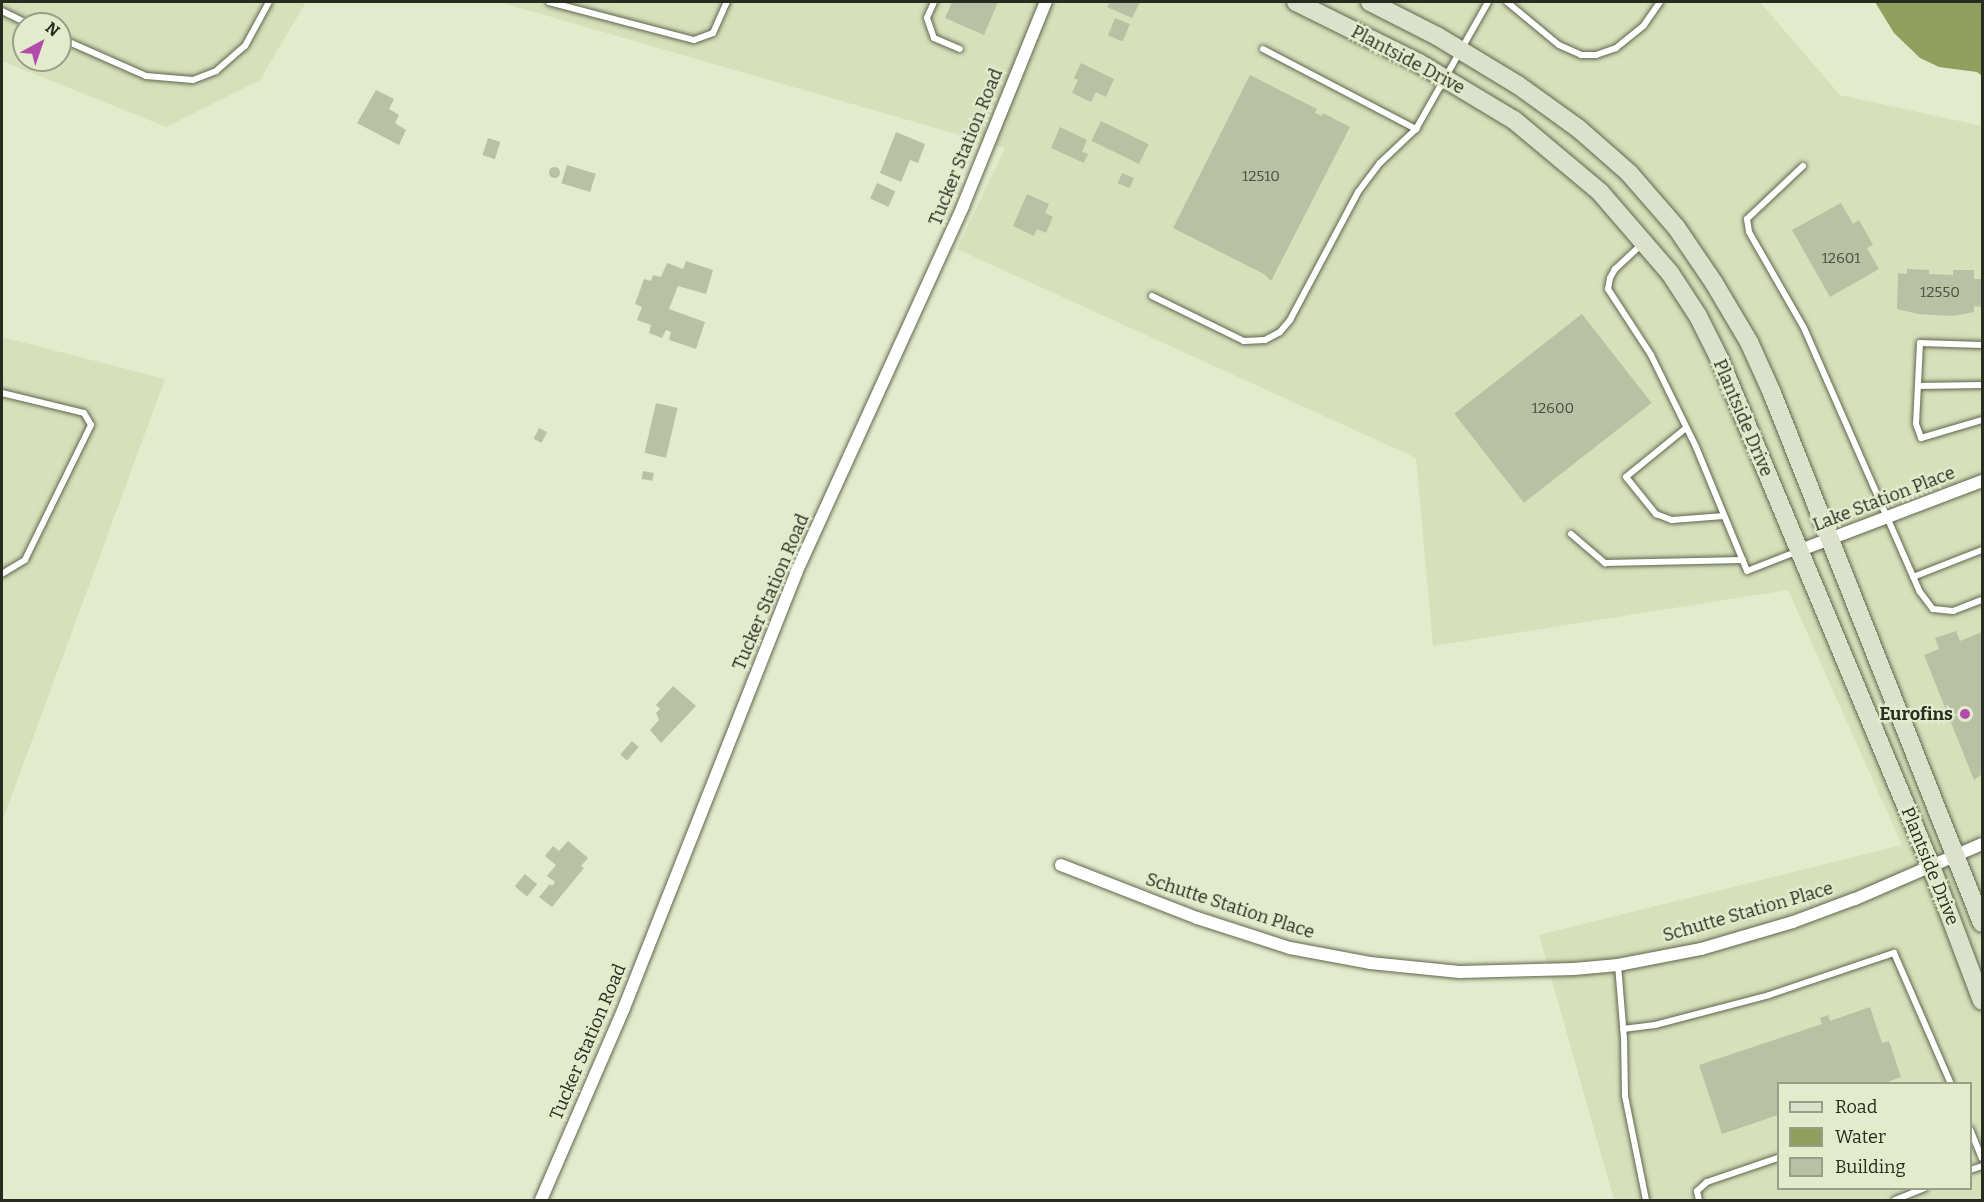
<!DOCTYPE html>
<html>
<head>
<meta charset="utf-8">
<style>
  body { margin:0 }
  #map { position:relative; width:1984px; height:1202px; overflow:hidden; background:#e3ebcd; font-family:Bitter,serif }
  div>[style] { position:absolute }
  .built>* { inset:0; background:#d6e0bb }
  .water>* { inset:0; background:#909f5d }
  .building>* { inset:0; background:#b9c0a4; transform-origin:0 0 }
  .round { border-radius:50% }
  .roads { filter:drop-shadow(0 0 2px #60664d) drop-shadow(0 0 2px #60664d) }
  .lane>* { height:6px; margin:-3px; padding:0 3px; transform-origin:3px; border-radius:3px; background:#fff }
  .street>* { height:12px; margin:-6px; padding:0 6px; transform-origin:6px; border-radius:6px; background:#fff }
  .secondary>* { height:18px; margin:-9px; padding:0 9px; transform-origin:9px; border-radius:9px; background:#dce1cb }
  .dots>* { width:16px; height:16px; translate:-50% -50%; box-sizing:border-box; border:3px solid #e3ebcd; border-radius:50% }
  span { translate:-50% -50%; white-space:nowrap; text-align:center; line-height:1.15; -webkit-text-stroke:4.5px #e3ebcd; paint-order:stroke }
  .number-label { font-size:15px; color:#4c5041 }
  .number-label span { -webkit-text-stroke-width:0 }
  .street-label { font-size:18px; color:#282b20 }
  .poi-label { font-size:18px; color:#282b20; font-weight:700 }
  .right { translate:-100% -50%; text-align:right }
  .frame { position:absolute; inset:0; border:3px solid #282b20; pointer-events:none }
  .legend { position:absolute; left:1777px; top:1082px; width:195px; height:108px; box-sizing:border-box; background:#e3ebcd; border:2px solid #989e88; margin:0; padding:8px 10px; list-style:none; font-size:18px; color:#282b20 }
  .legend li { display:flex; align-items:center; gap:12px; height:30px }
  .legend b { width:30px; border:2px solid #989e88 }
  .north { position:absolute; left:12px; top:12px; width:60px; height:60px; box-sizing:border-box; background:#e3ebcd; border:2px solid #989e88; border-radius:50%; rotate:40deg; font-size:16px; font-weight:700; line-height:24px; text-align:center; color:#282b20 }
  .north::after { content:''; display:block; margin:auto; width:21px; height:27px; background:#b34bad; clip-path:polygon(50% 0,100% 100%,50% 72%,0 100%) }
</style>
</head>
<body>
<div id="map">
  <div class="built">
    <i style="clip-path:polygon(evenodd,2px 2px,306px 2px,260px 80px,166px 127px,2px 61px,2px 2px,24px 24px,60px 24px,60px 60px,24px 60px,24px 24px)"></i>
    <i style="clip-path:polygon(evenodd,499px 2px,1760px 2px,1840px 95px,1982px 126px,1982px 1200px,1614px 1200px,1539px 935px,1902px 845px,1788px 590px,1433px 646px,1416px 458px,957px 249px,1005px 148px,499px 2px,1778px 1084px,1970px 1084px,1970px 1188px,1778px 1188px,1778px 1084px)"></i>
    <i style="clip-path:polygon(2px 337px,165px 379px,2px 822px)"></i>
  </div>
  <div class="water">
    <i style="clip-path:polygon(1875px 2px,1982px 2px,1982px 76px,1977px 72px,1939px 67px,1920px 58px,1894px 33px)"></i>
  </div>
  <div class="building">
    <i style="clip-path:polygon(952px 2px,998px 2px,984px 35px,945px 18px)"></i>
    <i style="clip-path:polygon(1110px 2px,1140px 2px,1132px 18px,1107px 7px)"></i>
    <i style="left:1115px;top:18px;width:16px;height:19px;rotate:22deg"></i>
    <i style="clip-path:polygon(1081px 63px,1114px 79px,1106px 97px,1096px 92px,1091px 102px,1072px 93px,1078px 80px,1074px 78px)"></i>
    <i style="clip-path:polygon(1250px 75px,1317px 109px,1315px 113px,1322px 116px,1323px 113px,1350px 127px,1271px 281px,1264px 274px,1173px 228px)"></i>
    <i style="clip-path:polygon(376px 90px,394px 99px,389px 109px,399px 115px,395px 123px,406px 130px,399px 145px,357px 123px)"></i>
    <i style="left:1101px;top:121px;width:53px;height:22px;rotate:26deg"></i>
    <i style="clip-path:polygon(1060px 127px,1087px 140px,1082px 152px,1088px 154px,1084px 163px,1051px 148px)"></i>
    <i style="clip-path:polygon(896px 132px,925px 144px,918px 163px,910px 160px,901px 182px,880px 173px)"></i>
    <i style="left:488px;top:138px;width:13px;height:18px;rotate:18deg"></i>
    <i style="left:567px;top:165px;width:30px;height:19px;rotate:17deg"></i>
    <i class="round" style="left:548.5px;top:166.5px;width:11px;height:11px"></i>
    <i style="left:1122px;top:173px;width:13px;height:11px;rotate:23deg"></i>
    <i style="left:877px;top:183px;width:20px;height:17px;rotate:24deg"></i>
    <i style="clip-path:polygon(1027px 194px,1049px 204px,1045px 213px,1053px 217px,1046px 233px,1037px 229px,1034px 236px,1013px 226px)"></i>
    <i style="clip-path:polygon(1841px 203px,1853px 224px,1859px 220px,1873px 245px,1867px 248px,1879px 269px,1830px 297px,1792px 230px)"></i>
    <i style="clip-path:polygon(686px 261px,713px 270px,706px 294px,678px 286px,669px 309px,705px 322px,696px 349px,669px 340px,671px 332px,666px 330px,662px 338px,649px 333px,651px 325px,637px 320px,642px 307px,635px 304px,644px 279px,651px 281px,653px 275px,661px 277px,667px 263px,683px 269px)"></i>
    <i style="clip-path:polygon(1907px 269px,1929px 270px,1929px 274px,1953px 275px,1953px 270px,1974px 270px,1974px 279px,1982px 279px,1982px 307px,1974px 306px,1974px 312px,1953px 316px,1918px 314px,1897px 309px,1898px 273px,1907px 274px)"></i>
    <i style="left:1582px;top:314px;width:113px;height:162px;rotate:52deg"></i>
    <i style="left:656px;top:403px;width:22px;height:51px;rotate:13deg"></i>
    <i style="left:539px;top:428px;width:9px;height:12px;rotate:27deg"></i>
    <i style="left:643px;top:471px;width:11px;height:8px;rotate:10deg"></i>
    <i style="clip-path:polygon(1956px 631px,1960px 641px,1982px 632px,1982px 774px,1974px 780px,1924px 655px,1939px 649px,1935px 638px)"></i>
    <i style="clip-path:polygon(673px 686px,696px 706px,661px 743px,650px 730px,659px 720px,656px 713px,660px 709px,656px 705px)"></i>
    <i style="left:632px;top:741px;width:9px;height:18px;rotate:41deg"></i>
    <i style="clip-path:polygon(568px 841px,588px 858px,581px 866px,584px 868px,552px 907px,539px 897px,550px 884px,552px 886px,555px 882px,547px 876px,556px 865px,545px 856px,553px 846px,559px 851px)"></i>
    <i style="left:525px;top:874px;width:16px;height:16px;rotate:40deg"></i>
    <i style="clip-path:polygon(1870px 1007px,1882px 1043px,1889px 1041px,1901px 1077px,1882px 1084px,1778px 1084px,1778px 1115px,1722px 1134px,1699px 1065px,1822px 1024px,1820px 1018px,1828px 1015px,1830px 1021px)"></i>
  </div>
  <div class="roads">
    <div class="lane">
      <i style="left:549px;top:2px;width:150px;rotate:14.7deg"></i>
      <i style="left:694px;top:40px;width:20px;rotate:-20deg"></i>
      <i style="left:713px;top:33px;width:34px;rotate:-66deg"></i>
      <i style="left:934px;top:2px;width:17px;rotate:114deg"></i>
      <i style="left:927px;top:18px;width:21px;rotate:71deg"></i>
      <i style="left:934px;top:38px;width:28px;rotate:23deg"></i>
      <i style="left:1507px;top:2px;width:67px;rotate:39.6deg"></i>
      <i style="left:1559px;top:45px;width:24px;rotate:24deg"></i>
      <i style="left:1581px;top:55px;width:15px"></i>
      <i style="left:1596px;top:55px;width:21px;rotate:-19deg"></i>
      <i style="left:1616px;top:48px;width:36px;rotate:-39deg"></i>
      <i style="left:1644px;top:25px;width:28px;rotate:-55deg"></i>
      <i style="left:2px;top:11px;width:30px;rotate:26deg"></i>
      <i style="left:60px;top:38px;width:94px;rotate:23.8deg"></i>
      <i style="left:146px;top:76px;width:47px;rotate:4.9deg"></i>
      <i style="left:193px;top:80px;width:25px;rotate:-21deg"></i>
      <i style="left:216px;top:71px;width:38px;rotate:-41deg"></i>
      <i style="left:245px;top:46px;width:50px;rotate:-61.4deg"></i>
      <i style="left:1263px;top:49px;width:173px;rotate:27.6deg"></i>
      <i style="left:1803px;top:166px;width:77px;rotate:136.6deg"></i>
      <i style="left:1747px;top:219px;width:13px;rotate:81deg"></i>
      <i style="left:1749px;top:232px;width:111px;rotate:60.2deg"></i>
      <i style="left:1804px;top:328px;width:288px;rotate:66.3deg"></i>
      <i style="left:1920px;top:592px;width:21px;rotate:53deg"></i>
      <i style="left:1933px;top:609px;width:20px;rotate:6deg"></i>
      <i style="left:1953px;top:611px;width:31px;rotate:-21deg"></i>
      <i style="left:1642px;top:244px;width:37px;rotate:137deg"></i>
      <i style="left:1615px;top:269px;width:10px;rotate:119deg"></i>
      <i style="left:1610px;top:278px;width:11px;rotate:100deg"></i>
      <i style="left:1608px;top:289px;width:79px;rotate:56.9deg"></i>
      <i style="left:1651px;top:355px;width:102px;rotate:63.9deg"></i>
      <i style="left:1696px;top:447px;width:134px;rotate:67.6deg"></i>
      <i style="left:1747px;top:571px;width:55px;rotate:-21.4deg"></i>
      <i style="left:1152px;top:296px;width:102px;rotate:26.1deg"></i>
      <i style="left:1244px;top:341px;width:21px;rotate:-3deg"></i>
      <i style="left:1265px;top:340px;width:17px;rotate:-28deg"></i>
      <i style="left:1280px;top:332px;width:16px;rotate:-50deg"></i>
      <i style="left:1290px;top:320px;width:145px;rotate:-62deg"></i>
      <i style="left:1358px;top:192px;width:36px;rotate:-53deg"></i>
      <i style="left:1380px;top:163px;width:50px;rotate:-43.4deg"></i>
      <i style="left:1416px;top:129px;width:146px;rotate:-60.4deg"></i>
      <i style="left:1982px;top:345px;width:62px;rotate:-178.2deg"></i>
      <i style="left:1920px;top:343px;width:81px;rotate:92.8deg"></i>
      <i style="left:1916px;top:424px;width:15px;rotate:70deg"></i>
      <i style="left:1921px;top:438px;width:64px;rotate:-16.4deg"></i>
      <i style="left:1918px;top:386px;width:64px;rotate:-0.9deg"></i>
      <i style="left:2px;top:393px;width:84px;rotate:13.7deg"></i>
      <i style="left:84px;top:413px;width:14px;rotate:60deg"></i>
      <i style="left:91px;top:425px;width:150px;rotate:116.1deg"></i>
      <i style="left:25px;top:560px;width:27px;rotate:149deg"></i>
      <i style="left:1686px;top:428px;width:77px;rotate:140.8deg"></i>
      <i style="left:1626px;top:477px;width:48px;rotate:51deg"></i>
      <i style="left:1656px;top:514px;width:17px;rotate:21deg"></i>
      <i style="left:1672px;top:520px;width:52px;rotate:-4.4deg"></i>
      <i style="left:1571px;top:534px;width:45px;rotate:40.5deg"></i>
      <i style="left:1605px;top:563px;width:138px;rotate:-1.2deg"></i>
      <i style="left:1913px;top:577px;width:74px;rotate:-21.4deg"></i>
      <i style="left:1618px;top:965px;width:73px;rotate:85.3deg"></i>
      <i style="left:1624px;top:1038px;width:58px;rotate:89deg"></i>
      <i style="left:1625px;top:1096px;width:106px;rotate:78.6deg"></i>
      <i style="left:1623px;top:1029px;width:32px;rotate:-7deg"></i>
      <i style="left:1655px;top:1025px;width:118px;rotate:-14.7deg"></i>
      <i style="left:1769px;top:995px;width:132px;rotate:-18.6deg"></i>
      <i style="left:1894px;top:953px;width:143px;rotate:66.5deg"></i>
      <i style="left:1970px;top:1129px;width:31px;rotate:68deg"></i>
      <i style="left:1970px;top:1170px;width:13px;rotate:-18deg"></i>
      <i style="left:1699px;top:1200px;width:9px;rotate:-103deg"></i>
      <i style="left:1697px;top:1191px;width:13px;rotate:-42deg"></i>
      <i style="left:1707px;top:1182px;width:75px;rotate:-18.7deg"></i>
      <i style="left:1895px;top:1200px;width:32px;rotate:-22deg"></i>
    </div>
    <div class="street">
      <i style="left:1798px;top:551px;width:197px;rotate:-20.8deg"></i>
      <i style="left:1061px;top:865px;width:146px;rotate:21.3deg"></i>
      <i style="left:1197px;top:918px;width:98px;rotate:17.9deg"></i>
      <i style="left:1290px;top:948px;width:81px;rotate:10.6deg"></i>
      <i style="left:1370px;top:963px;width:90px;rotate:5.7deg"></i>
      <i style="left:1460px;top:972px;width:114px;rotate:-1.5deg"></i>
      <i style="left:1574px;top:969px;width:44px;rotate:-5.2deg"></i>
      <i style="left:1618px;top:965px;width:85px;rotate:-10.9deg"></i>
      <i style="left:1701px;top:949px;width:96px;rotate:-16.4deg"></i>
      <i style="left:1793px;top:922px;width:66px;rotate:-20.4deg"></i>
      <i style="left:1855px;top:899px;width:138px;rotate:-23.4deg"></i>
      <i style="left:541px;top:1200px;width:209px;rotate:-66.6deg"></i>
      <i style="left:624px;top:1008px;width:468px;rotate:-68.4deg"></i>
      <i style="left:796px;top:573px;width:403px;rotate:-65.5deg"></i>
      <i style="left:963px;top:206px;width:220px;rotate:-67.9deg"></i>
    </div>
    <div class="secondary">
      <i style="left:1296px;top:2px;width:137px;rotate:26.4deg"></i>
      <i style="left:1419px;top:63px;width:111px;rotate:31deg"></i>
      <i style="left:1514px;top:120px;width:112px;rotate:39.9deg"></i>
      <i style="left:1600px;top:192px;width:107px;rotate:49.2deg"></i>
      <i style="left:1670px;top:273px;width:51px;rotate:56.9deg"></i>
      <i style="left:1698px;top:316px;width:47px;rotate:63.4deg"></i>
      <i style="left:1719px;top:358px;width:550px;rotate:67.35deg"></i>
      <i style="left:1931px;top:866px;width:144px;rotate:69.3deg"></i>
      <i style="left:1370px;top:2px;width:75px;rotate:26.9deg"></i>
      <i style="left:1437px;top:36px;width:95px;rotate:31.2deg"></i>
      <i style="left:1518px;top:85px;width:75px;rotate:35.8deg"></i>
      <i style="left:1579px;top:129px;width:67px;rotate:41.3deg"></i>
      <i style="left:1629px;top:173px;width:72px;rotate:49deg"></i>
      <i style="left:1676px;top:227px;width:68px;rotate:55.8deg"></i>
      <i style="left:1714px;top:283px;width:69px;rotate:59.3deg"></i>
      <i style="left:1749px;top:342px;width:56px;rotate:65.7deg"></i>
      <i style="left:1772px;top:393px;width:570px;rotate:68.39deg"></i>
    </div>
  </div>
  <div class="dots">
    <i style="left:1965px;top:714px;background:#b34bad"></i>
  </div>
  <div class="number-label">
    <span style="left:1261px;top:177px">12510</span>
    <span style="left:1841px;top:259px">12601</span>
    <span style="left:1940px;top:293px">12550</span>
    <span style="left:1553px;top:409px">12600</span>
  </div>
  <div class="street-label">
    <span style="left:1408px;top:60px;rotate:28deg">Plantside Drive</span>
    <span style="left:966px;top:147px;rotate:-68deg">Tucker Station Road</span>
    <span style="left:1743px;top:418px;rotate:67deg">Plantside Drive</span>
    <span style="left:1884px;top:499px;rotate:-21deg">Lake Station Place</span>
    <span style="left:771px;top:592px;rotate:-67deg">Tucker Station Road</span>
    <span style="left:1930px;top:866px;rotate:68deg">Plantside Drive</span>
    <span style="left:1230px;top:906px;rotate:18deg">Schutte Station Place</span>
    <span style="left:1748px;top:912px;rotate:-16deg">Schutte Station Place</span>
    <span style="left:588px;top:1042px;rotate:-67deg">Tucker Station Road</span>
  </div>
  <div class="poi-label">
    <span class="right" style="left:1953px;top:714px">Eurofins</span>
  </div>
  <div class="frame"></div>
  <ul class="legend">
  <li><b style="height:8px;background:#dce1cb"></b>Road</li>
  <li><b style="height:16px;background:#909f5d"></b>Water</li>
  <li><b style="height:16px;background:#b9c0a4"></b>Building</li>
  </ul>
  <div class="north">N</div>
</div>
</body>
</html>
